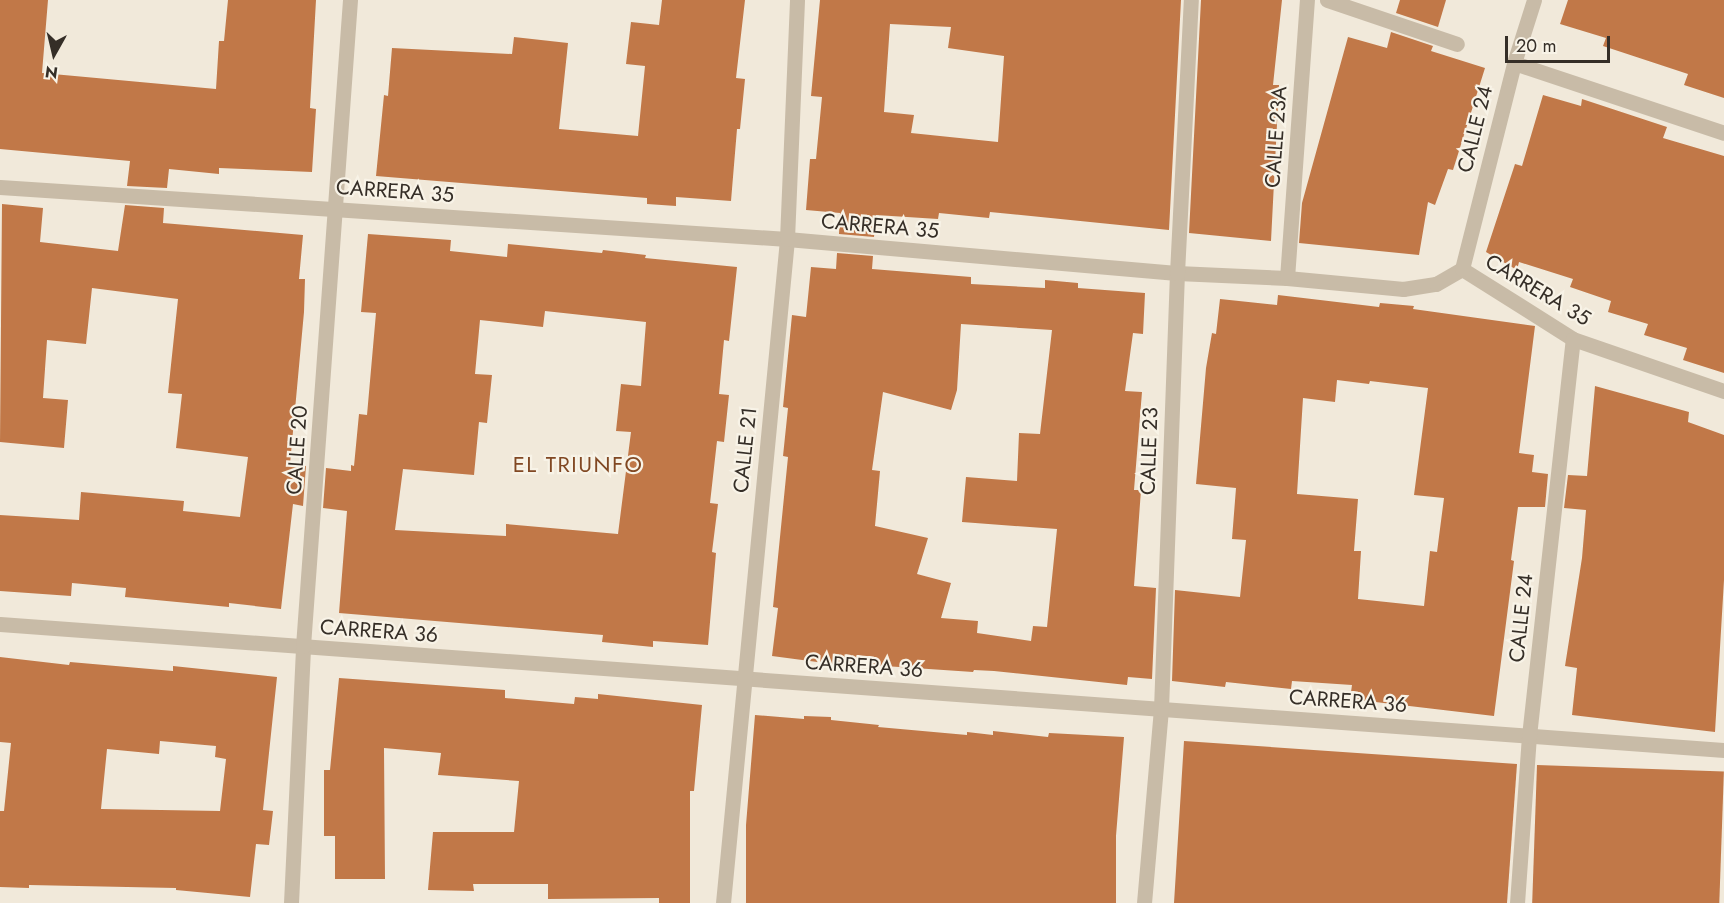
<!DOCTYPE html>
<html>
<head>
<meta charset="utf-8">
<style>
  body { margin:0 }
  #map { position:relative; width:1724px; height:903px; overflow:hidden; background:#f1e9da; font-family:Jost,sans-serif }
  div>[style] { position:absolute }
  .building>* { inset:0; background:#c17848; transform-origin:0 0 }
  .minor>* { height:15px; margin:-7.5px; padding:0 7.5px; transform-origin:7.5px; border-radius:7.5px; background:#c8bba7 }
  span { translate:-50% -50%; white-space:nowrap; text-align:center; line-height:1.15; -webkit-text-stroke:4.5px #f8f3e7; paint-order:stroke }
  .street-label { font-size:21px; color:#352e27 }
  .neighbourhood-label { font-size:22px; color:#814823; letter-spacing:1.5px }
  .north { position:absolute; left:24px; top:24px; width:60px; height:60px; -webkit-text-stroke:4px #f8f3e7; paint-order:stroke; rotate:188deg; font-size:16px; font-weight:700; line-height:24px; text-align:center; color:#352e27 }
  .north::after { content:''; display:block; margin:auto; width:21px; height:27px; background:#352e27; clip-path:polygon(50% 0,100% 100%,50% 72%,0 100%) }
  .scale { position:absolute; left:1505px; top:36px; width:105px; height:27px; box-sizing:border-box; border:3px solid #352e27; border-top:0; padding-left:8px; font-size:18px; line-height:21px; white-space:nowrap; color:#352e27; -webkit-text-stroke:4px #f8f3e7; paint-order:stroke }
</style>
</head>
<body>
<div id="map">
  <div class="building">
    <i style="clip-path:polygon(0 0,48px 0,42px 73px,216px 89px,219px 41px,224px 41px,228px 0,316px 0,310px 108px,316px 109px,312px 172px,219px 168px,219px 174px,169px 169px,167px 188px,127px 186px,130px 161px,0 149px)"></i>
    <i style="clip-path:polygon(662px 0,745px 0,736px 78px,745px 79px,740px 129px,737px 129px,731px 201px,676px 197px,676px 206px,647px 204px,647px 198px,376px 176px,384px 95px,388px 96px,392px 48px,512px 54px,514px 37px,568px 43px,559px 129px,638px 136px,645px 66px,626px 64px,631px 22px,659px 25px)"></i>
    <i style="clip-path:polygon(evenodd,820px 0,1181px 0,1169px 230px,990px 212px,989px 218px,939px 213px,938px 219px,876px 215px,874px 237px,839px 234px,840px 213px,806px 210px,810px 159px,816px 159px,822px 97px,811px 96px,820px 0,890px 24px,951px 27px,948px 48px,1004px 56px,998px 142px,911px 133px,914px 115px,884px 112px,890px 24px)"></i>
    <i style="clip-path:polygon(1201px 0,1282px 0,1273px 85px,1279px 85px,1271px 241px,1189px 233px)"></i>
    <i style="clip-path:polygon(1400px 0,1446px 0,1438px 27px,1396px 13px)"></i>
    <i style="clip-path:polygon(1568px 0,1724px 0,1724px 98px,1684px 85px,1688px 74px,1603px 46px,1606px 38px,1560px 24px)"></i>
    <i style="clip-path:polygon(1391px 32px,1433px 46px,1431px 51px,1485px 68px,1453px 170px,1448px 169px,1435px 205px,1428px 202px,1419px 255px,1299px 243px,1302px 203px,1348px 37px,1387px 48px)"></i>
    <i style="clip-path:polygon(1543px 95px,1581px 106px,1582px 99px,1667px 127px,1663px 138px,1724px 156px,1724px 373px,1683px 360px,1687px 348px,1644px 335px,1648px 324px,1608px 312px,1611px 301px,1570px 287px,1573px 279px,1519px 262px,1517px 270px,1486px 252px,1515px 164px,1522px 166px)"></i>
    <i style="clip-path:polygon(2px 204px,43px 208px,40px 242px,118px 251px,125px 205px,164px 208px,163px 223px,303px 235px,299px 279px,305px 279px,304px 312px,290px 464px,306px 466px,303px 506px,293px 504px,281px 609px,229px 603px,229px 607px,125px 597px,126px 588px,72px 583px,71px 596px,0 591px,0 515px,79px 520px,81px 492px,184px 501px,183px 511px,240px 517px,248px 457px,176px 448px,182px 394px,168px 393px,178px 299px,92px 288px,86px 344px,47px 340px,43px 398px,68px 400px,64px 448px,0 442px)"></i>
    <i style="clip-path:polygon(evenodd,368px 234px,451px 240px,450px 251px,507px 257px,508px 244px,602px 253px,603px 250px,646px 255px,645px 258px,737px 267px,729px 341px,724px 340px,719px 394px,729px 395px,724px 442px,717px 441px,710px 503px,718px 504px,712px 552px,716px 553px,708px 645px,653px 641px,653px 647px,602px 642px,603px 635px,339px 613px,347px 511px,323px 508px,326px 468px,351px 471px,351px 465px,354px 466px,359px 414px,367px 415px,376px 313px,361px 312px,368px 234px,545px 311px,646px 322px,641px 386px,621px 384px,616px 431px,631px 432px,618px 534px,506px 524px,506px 536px,395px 530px,403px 469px,474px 475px,479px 422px,487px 423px,492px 375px,475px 374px,480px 320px,543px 327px,545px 311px)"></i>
    <i style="clip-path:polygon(evenodd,837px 253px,873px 256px,872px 269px,971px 277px,971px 284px,1045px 288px,1045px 280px,1078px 283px,1078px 288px,1145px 293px,1143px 334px,1133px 333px,1125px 391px,1142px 392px,1134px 490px,1141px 490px,1134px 586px,1156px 588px,1152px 679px,1128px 677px,1127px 685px,994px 671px,974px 670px,973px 672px,855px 664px,855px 667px,772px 656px,778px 608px,773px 607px,788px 457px,783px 456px,788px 408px,783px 407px,792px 315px,806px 317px,811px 267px,836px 269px,837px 253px,961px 324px,1052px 330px,1040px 434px,1019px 433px,1017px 481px,966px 477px,962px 522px,1057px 529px,1047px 627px,1033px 626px,1031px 641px,977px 633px,978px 621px,941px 618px,951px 583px,917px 574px,928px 538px,875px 526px,880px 471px,872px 470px,883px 392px,951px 410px,957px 390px,961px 324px)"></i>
    <i style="clip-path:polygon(evenodd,1278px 295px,1379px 307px,1380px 303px,1414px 306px,1413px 309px,1535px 326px,1519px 453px,1534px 455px,1532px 472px,1548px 474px,1545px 507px,1518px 507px,1511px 560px,1514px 561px,1494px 716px,1350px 699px,1352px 685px,1292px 681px,1291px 689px,1226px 682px,1225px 687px,1172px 681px,1175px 590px,1240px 597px,1246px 540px,1232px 539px,1236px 488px,1196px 484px,1206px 368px,1212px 333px,1216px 334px,1220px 299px,1277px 305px,1278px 295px,1337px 380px,1369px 384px,1370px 381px,1428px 388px,1414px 495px,1444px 498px,1437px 552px,1430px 551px,1424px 606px,1358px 599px,1361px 551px,1354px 551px,1358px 499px,1297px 494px,1303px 398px,1335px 402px,1337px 380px)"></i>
    <i style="clip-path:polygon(1595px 386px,1689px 412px,1688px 422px,1724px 435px,1724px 580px,1715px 732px,1572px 715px,1577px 668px,1565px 666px,1582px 558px,1586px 510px,1564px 508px,1568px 475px,1587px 476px)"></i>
    <i style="clip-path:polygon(evenodd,0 657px,69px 665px,70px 662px,173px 671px,173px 666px,277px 677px,263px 810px,273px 811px,269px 845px,256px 844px,250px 897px,176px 890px,176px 888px,29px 885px,29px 888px,0 887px,0 811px,4px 811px,11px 743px,0 742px,0 657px,160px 741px,216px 746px,215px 757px,226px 759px,220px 811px,101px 809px,107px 749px,159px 754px,160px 741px)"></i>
    <i style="clip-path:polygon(339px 678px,505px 690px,505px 698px,574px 704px,575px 697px,598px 699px,598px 694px,702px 705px,694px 791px,690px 791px,690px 903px,659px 903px,659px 898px,548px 899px,548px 884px,473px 884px,474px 891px,428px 890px,433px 832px,514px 832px,519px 781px,438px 775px,441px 753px,384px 748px,385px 879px,335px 879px,335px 836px,324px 836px,324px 770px,330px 770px)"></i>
    <i style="clip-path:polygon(755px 715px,804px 719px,804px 716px,831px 717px,831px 720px,879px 725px,878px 727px,967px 735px,967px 732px,993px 735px,993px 731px,1048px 737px,1049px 733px,1124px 737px,1116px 836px,1116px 903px,746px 903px,746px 825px)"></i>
    <i style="clip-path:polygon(1184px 741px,1517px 764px,1507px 903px,1174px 903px)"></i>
    <i style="left:1537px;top:765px;width:187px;height:138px;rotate:2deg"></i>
  </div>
  <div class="minor">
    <i style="left:1327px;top:0;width:137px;rotate:18.7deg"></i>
    <i style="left:1514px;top:63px;width:221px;rotate:18.4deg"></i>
    <i style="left:0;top:187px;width:789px;rotate:3.78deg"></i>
    <i style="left:787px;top:239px;width:391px;rotate:5deg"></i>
    <i style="left:1177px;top:273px;width:110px;rotate:2.6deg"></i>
    <i style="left:1287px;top:278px;width:117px;rotate:5.4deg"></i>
    <i style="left:1403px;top:289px;width:33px;rotate:-9deg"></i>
    <i style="left:1436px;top:284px;width:30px;rotate:-30deg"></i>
    <i style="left:1462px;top:269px;width:131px;rotate:32.2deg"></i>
    <i style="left:1573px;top:339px;width:160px;rotate:19deg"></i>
    <i style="left:1462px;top:269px;width:212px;rotate:-75.8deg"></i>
    <i style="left:1514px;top:63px;width:66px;rotate:-72.4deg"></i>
    <i style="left:1287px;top:278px;width:279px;rotate:-85.9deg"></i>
    <i style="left:0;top:624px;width:1729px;rotate:4.18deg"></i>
    <i style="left:291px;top:903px;width:257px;rotate:-87.3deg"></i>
    <i style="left:303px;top:646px;width:648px;rotate:-85.84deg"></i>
    <i style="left:723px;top:903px;width:667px;rotate:-84.49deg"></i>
    <i style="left:787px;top:239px;width:239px;rotate:-87.6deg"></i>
    <i style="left:1144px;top:903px;width:195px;rotate:-85deg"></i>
    <i style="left:1161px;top:709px;width:436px;rotate:-87.9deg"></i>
    <i style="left:1177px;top:273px;width:273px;rotate:-87.1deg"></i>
    <i style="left:1517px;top:903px;width:167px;rotate:-85.9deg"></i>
    <i style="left:1529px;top:736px;width:399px;rotate:-83.7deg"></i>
  </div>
  <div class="street-label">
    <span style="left:1475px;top:129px;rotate:-76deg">CALLE 24</span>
    <span style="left:1276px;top:137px;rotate:-86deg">CALLE 23A</span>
    <span style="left:395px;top:191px;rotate:4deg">CARRERA 35</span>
    <span style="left:880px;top:226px;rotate:5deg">CARRERA 35</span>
    <span style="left:1538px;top:290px;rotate:31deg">CARRERA 35</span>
    <span style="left:297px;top:450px;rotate:-86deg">CALLE 20</span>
    <span style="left:745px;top:450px;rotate:-84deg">CALLE 21</span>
    <span style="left:1149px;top:451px;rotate:-88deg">CALLE 23</span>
    <span style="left:1521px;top:618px;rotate:-84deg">CALLE 24</span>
    <span style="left:379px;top:631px;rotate:4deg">CARRERA 36</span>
    <span style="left:864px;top:666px;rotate:4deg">CARRERA 36</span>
    <span style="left:1348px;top:701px;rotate:4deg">CARRERA 36</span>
  </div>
  <div class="neighbourhood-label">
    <span style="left:578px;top:465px">EL TRIUNFO</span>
  </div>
  <div class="north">N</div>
  <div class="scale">20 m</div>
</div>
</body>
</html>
